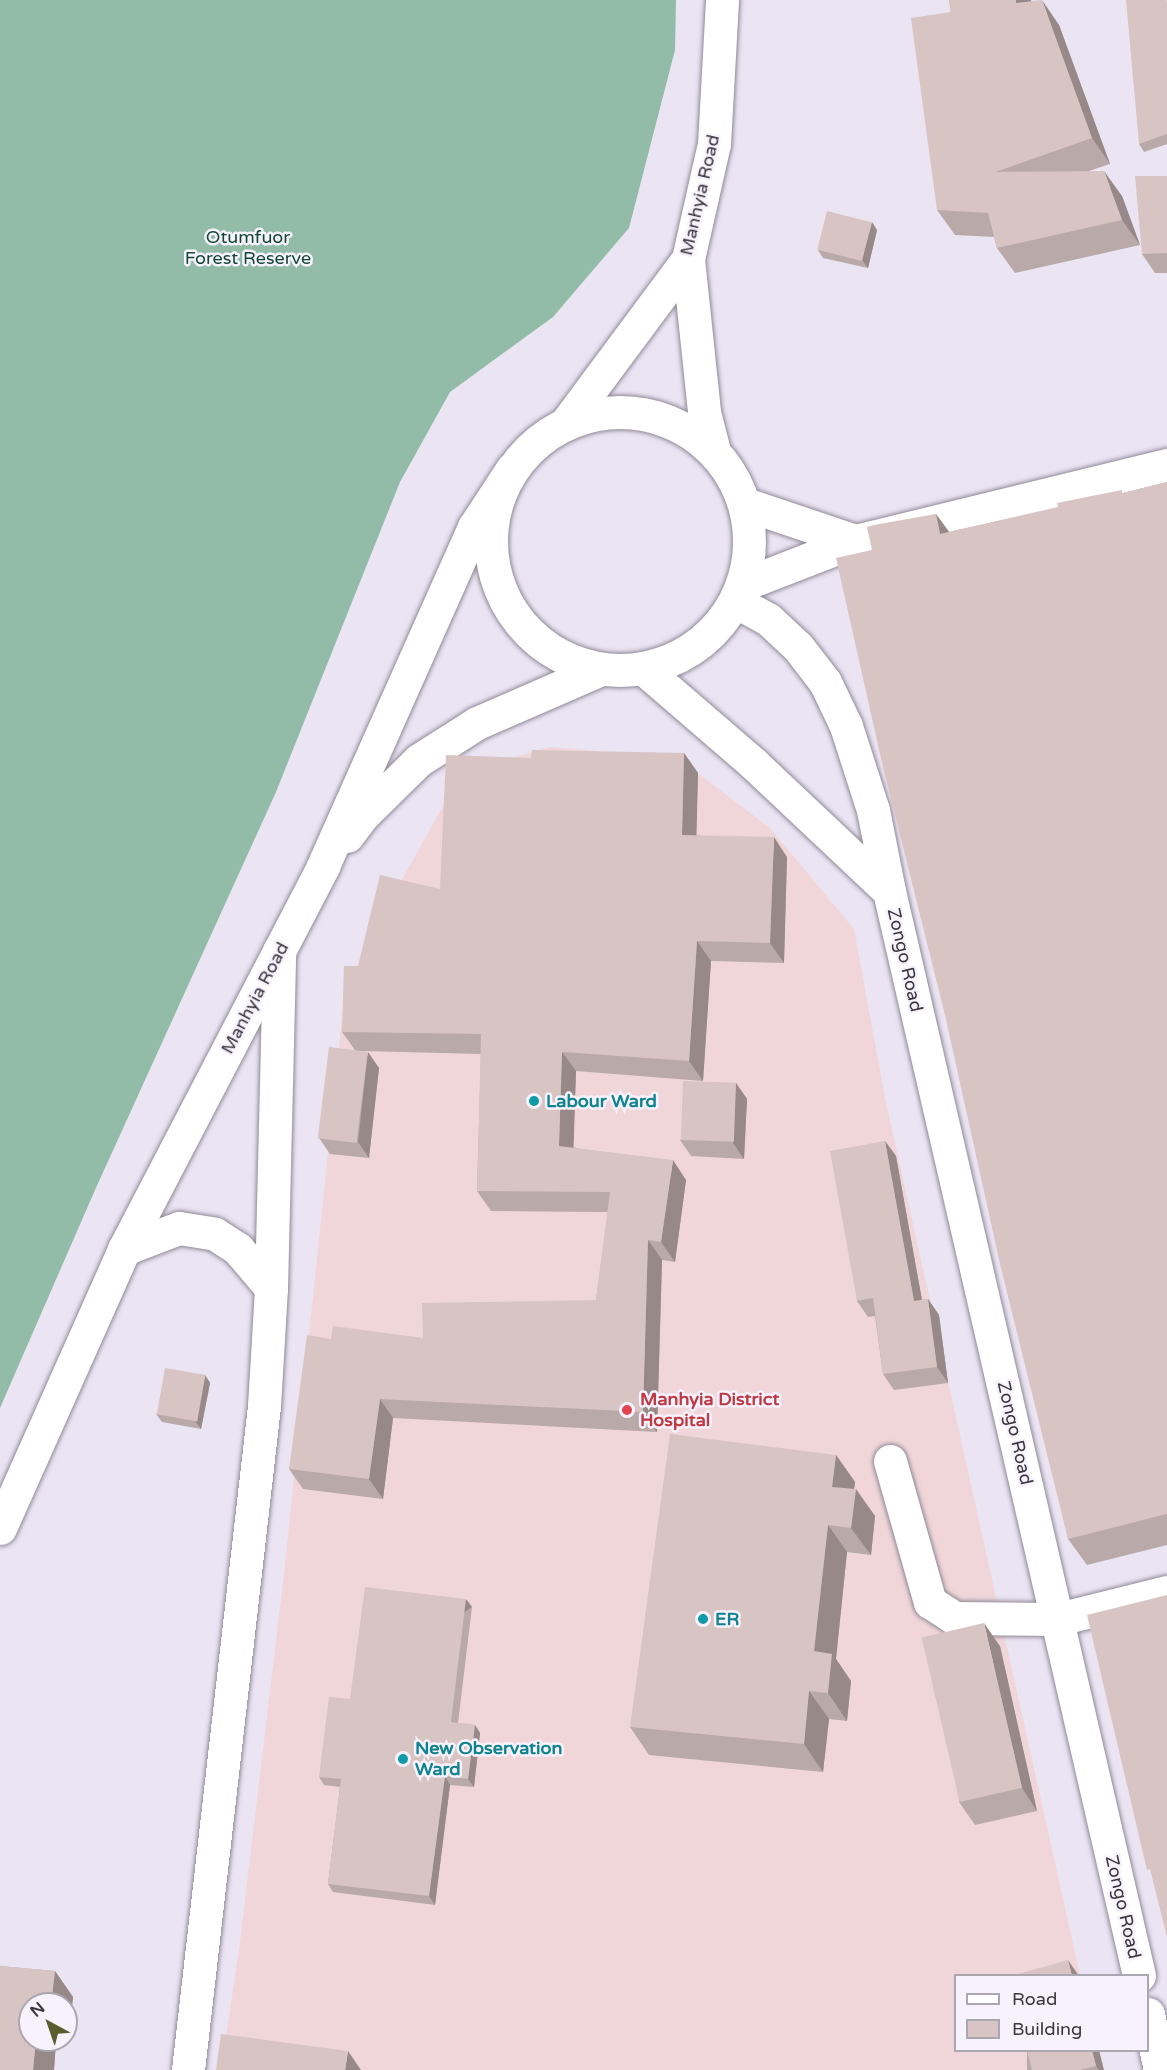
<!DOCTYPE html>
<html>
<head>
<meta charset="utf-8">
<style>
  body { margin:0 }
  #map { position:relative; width:1167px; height:2070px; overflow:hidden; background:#eae4f3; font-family:"Varela Round",sans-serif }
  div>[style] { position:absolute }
  .medical>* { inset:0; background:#f1d6d9 }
  .forest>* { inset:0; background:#92bca8 }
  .roads { filter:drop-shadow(0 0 2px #908a98) drop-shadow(0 0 2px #908a98) }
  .minor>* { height:33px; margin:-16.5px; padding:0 16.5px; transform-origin:16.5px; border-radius:16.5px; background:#fff }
  .major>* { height:33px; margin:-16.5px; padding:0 16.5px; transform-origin:16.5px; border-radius:16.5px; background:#fff }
  .major>.ring { margin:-16.5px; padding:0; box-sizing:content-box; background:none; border:33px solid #fff; border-radius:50% }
  .wall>* { inset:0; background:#b9a9a8; transform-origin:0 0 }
  .shaded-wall>* { inset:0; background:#968988; transform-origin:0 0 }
  .building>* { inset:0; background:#d7c4c3; transform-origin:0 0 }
  .dots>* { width:16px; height:16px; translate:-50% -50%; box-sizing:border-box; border:3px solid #f7f2fe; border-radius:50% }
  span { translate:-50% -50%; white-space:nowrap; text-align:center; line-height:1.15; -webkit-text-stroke:5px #f7f2fe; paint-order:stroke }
  .street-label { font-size:18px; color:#39363c }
  .park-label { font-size:18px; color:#104833 }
  .culture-label { font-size:18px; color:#0d838f; font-weight:700 }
  .left { translate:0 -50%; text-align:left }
  .health-label { font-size:18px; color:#be3a42; font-weight:700 }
  .legend { position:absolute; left:954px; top:1974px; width:195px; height:78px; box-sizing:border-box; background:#f7f2fe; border:2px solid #aba7b0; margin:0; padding:8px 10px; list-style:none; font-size:18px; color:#39363c }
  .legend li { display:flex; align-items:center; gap:12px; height:30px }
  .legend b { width:30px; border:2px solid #aba7b0 }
  .north { position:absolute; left:18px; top:1992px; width:60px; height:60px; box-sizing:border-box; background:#f7f2fe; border:2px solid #aba7b0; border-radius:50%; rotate:320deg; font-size:16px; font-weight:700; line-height:24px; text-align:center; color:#39363c }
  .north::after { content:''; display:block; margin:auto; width:21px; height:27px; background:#585e2c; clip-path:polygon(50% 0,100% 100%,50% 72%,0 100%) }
</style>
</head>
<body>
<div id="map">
  <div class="medical">
    <i style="clip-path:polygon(549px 747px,678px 758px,770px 828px,854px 929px,885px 1098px,1080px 1975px,956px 1976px,956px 2050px,1097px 2051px,1101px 2070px,221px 2070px,239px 1950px,284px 1574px,345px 990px,396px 890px,461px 774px)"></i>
  </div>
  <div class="forest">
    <i style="clip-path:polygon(0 0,676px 0,675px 50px,629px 228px,553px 317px,450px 392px,400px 482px,276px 792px,95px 1190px,0 1408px)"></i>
  </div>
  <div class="roads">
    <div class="minor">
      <i style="left:745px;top:504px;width:116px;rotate:18.6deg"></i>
      <i style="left:742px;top:585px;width:121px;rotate:-21.3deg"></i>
      <i style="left:855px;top:541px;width:321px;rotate:-13.7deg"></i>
      <i style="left:735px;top:601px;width:38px;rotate:29deg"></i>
      <i style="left:768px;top:619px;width:41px;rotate:43deg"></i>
      <i style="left:798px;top:647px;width:44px;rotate:52.4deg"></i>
      <i style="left:825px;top:682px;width:49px;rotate:64.5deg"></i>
      <i style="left:846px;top:726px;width:88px;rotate:72.2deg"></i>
      <i style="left:873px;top:810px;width:83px;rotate:78.8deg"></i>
      <i style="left:889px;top:891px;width:1113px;rotate:77.02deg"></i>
      <i style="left:644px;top:669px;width:145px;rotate:40.8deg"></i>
      <i style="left:754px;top:764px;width:185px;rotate:43.3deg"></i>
      <i style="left:890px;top:1461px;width:147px;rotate:74.2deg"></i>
      <i style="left:930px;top:1602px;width:30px;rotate:33deg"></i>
      <i style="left:955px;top:1618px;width:103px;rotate:0.6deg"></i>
      <i style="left:1058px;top:1619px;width:112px;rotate:-13.9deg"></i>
      <i style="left:1148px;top:2014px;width:57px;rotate:77.9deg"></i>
      <i style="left:188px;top:2070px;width:668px;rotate:-83.47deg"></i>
      <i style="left:264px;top:1406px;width:118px;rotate:-86.6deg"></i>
      <i style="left:271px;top:1288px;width:338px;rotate:-88.6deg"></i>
    </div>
    <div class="major">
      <i style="left:688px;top:259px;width:154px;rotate:84deg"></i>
      <i style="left:704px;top:412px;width:40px;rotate:75.6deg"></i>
      <i class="ring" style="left:491px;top:412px;width:225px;height:225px"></i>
      <i style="left:566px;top:423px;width:204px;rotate:-53.4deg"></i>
      <i style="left:688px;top:259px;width:118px;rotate:-77.3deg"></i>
      <i style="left:714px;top:144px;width:144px;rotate:-86.8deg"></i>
      <i style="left:347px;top:836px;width:26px;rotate:-53deg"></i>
      <i style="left:363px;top:815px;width:78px;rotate:-44.5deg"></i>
      <i style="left:419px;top:760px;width:69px;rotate:-32.5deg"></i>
      <i style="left:477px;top:723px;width:133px;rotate:-23.5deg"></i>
      <i style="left:124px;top:1249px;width:59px;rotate:-20.9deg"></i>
      <i style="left:179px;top:1228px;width:36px;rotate:9deg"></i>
      <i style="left:215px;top:1234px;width:27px;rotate:33deg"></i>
      <i style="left:238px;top:1249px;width:51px;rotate:49.8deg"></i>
      <i style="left:0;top:1528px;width:305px;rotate:-66deg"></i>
      <i style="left:124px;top:1249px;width:432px;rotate:-62.5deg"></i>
      <i style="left:323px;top:866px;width:371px;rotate:-66deg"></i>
      <i style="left:474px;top:527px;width:69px;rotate:-56.8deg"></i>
    </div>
  </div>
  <div class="wall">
    <i style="clip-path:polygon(949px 0,1031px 0,1031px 1px,1059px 25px,1110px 164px,1089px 171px,1122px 196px,1140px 245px,1015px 273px,997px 248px,994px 237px,955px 235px,937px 210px,951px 12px)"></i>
    <i style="clip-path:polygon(1167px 0,1167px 144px,1144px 152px,1139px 144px)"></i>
    <i style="clip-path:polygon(1167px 176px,1167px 273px,1155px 273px,1142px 254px)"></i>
    <i style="clip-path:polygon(877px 230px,868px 268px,823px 258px,818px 250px)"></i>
    <i style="clip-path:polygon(1167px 482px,1167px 1545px,1087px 1565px,1068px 1539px,872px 550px,936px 514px,949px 532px,1124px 493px)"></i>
    <i style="clip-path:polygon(684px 753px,698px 773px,696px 835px,787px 857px,784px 963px,711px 961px,703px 1081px,576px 1071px,573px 1147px,686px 1180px,675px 1262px,662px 1260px,657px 1432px,393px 1418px,383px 1499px,303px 1489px,289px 1469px,331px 1339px,423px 1338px,596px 1300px,608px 1212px,491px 1211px,477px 1191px,481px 1054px,363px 1051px,379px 1068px,369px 1158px,330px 1154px,319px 1138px,355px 1050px,342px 1032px,358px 966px,440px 889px,531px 758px)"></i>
    <i style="clip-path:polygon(736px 1083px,747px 1099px,744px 1159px,691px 1156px,680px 1140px)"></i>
    <i style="clip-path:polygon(885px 1141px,896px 1156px,922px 1300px,928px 1299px,939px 1315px,948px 1383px,894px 1390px,883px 1374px,875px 1316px,868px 1317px,857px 1301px)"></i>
    <i style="clip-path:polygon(205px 1375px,210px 1383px,201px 1429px,162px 1422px,156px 1414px)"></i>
    <i style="clip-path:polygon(836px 1455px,855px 1482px,854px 1489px,875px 1516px,871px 1555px,847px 1552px,836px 1659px,851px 1681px,847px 1721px,829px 1719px,823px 1772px,649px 1755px,630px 1727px)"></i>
    <i style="clip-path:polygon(472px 1607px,458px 1723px,475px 1725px,480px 1733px,474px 1787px,450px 1785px,435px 1905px,333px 1892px,328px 1884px,340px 1787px,324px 1785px,319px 1777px,350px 1699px)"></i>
    <i style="clip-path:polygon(1000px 1646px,1037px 1811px,975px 1825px,959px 1802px)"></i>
    <i style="clip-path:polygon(evenodd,0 1966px,55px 1971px,73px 1997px,68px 2043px,56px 2042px,54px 2070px,0 2070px,0 1966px,30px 2004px,66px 2004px,66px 2040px,30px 2040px,30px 2004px)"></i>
    <i style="left:1027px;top:2050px;width:72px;height:21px"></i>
  </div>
  <div class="shaded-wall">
    <i style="clip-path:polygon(1016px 0,1031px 0,1034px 29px,1016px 3px)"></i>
    <i style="clip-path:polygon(1042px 0,1059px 25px,1110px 164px,1092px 138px)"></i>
    <i style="clip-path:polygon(1104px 171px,1122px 196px,1140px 245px,1122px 220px)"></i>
    <i style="clip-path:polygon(872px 222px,877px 230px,868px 268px,862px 260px)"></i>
    <i style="clip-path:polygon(936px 514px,955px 540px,940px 534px)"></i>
    <i style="clip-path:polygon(684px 753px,698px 773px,696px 854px,682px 835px)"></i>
    <i style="clip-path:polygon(774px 837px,787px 857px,784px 963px,770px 943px)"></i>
    <i style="clip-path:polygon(697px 941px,711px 961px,703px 1081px,689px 1061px)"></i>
    <i style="clip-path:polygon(368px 1052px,379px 1068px,369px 1158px,358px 1142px)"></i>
    <i style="clip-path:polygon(562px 1052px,576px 1071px,573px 1165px,559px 1146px)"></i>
    <i style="clip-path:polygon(736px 1083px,747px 1099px,744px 1159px,733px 1143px)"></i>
    <i style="clip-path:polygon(885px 1141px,896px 1156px,925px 1317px,914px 1301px)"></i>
    <i style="clip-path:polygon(673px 1160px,686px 1180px,675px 1262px,661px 1242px)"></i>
    <i style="clip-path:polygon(648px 1240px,662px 1260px,657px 1432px,643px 1412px)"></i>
    <i style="clip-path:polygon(928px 1299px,939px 1315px,948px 1383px,937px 1367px)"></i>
    <i style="clip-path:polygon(205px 1375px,210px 1383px,201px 1429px,195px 1421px)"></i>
    <i style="clip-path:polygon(380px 1399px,393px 1418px,383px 1499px,369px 1479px)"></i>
    <i style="clip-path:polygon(836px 1455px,855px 1482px,851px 1514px,832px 1487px)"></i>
    <i style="clip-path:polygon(856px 1489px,875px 1516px,871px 1555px,851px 1528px)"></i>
    <i style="clip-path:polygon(828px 1525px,847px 1552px,836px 1659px,851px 1681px,847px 1721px,828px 1693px,814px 1651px)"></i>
    <i style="left:466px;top:1599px;width:10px;height:124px;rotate:53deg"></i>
    <i style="clip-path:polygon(984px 1623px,1000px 1646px,1037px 1811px,1022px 1788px)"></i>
    <i style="clip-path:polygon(809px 1691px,829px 1719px,823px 1772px,804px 1744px)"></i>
    <i style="clip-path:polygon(475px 1725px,480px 1733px,474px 1787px,468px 1779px)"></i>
    <i style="clip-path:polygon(445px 1776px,450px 1785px,435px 1905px,429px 1896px)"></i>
    <i style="clip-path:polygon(1068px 1960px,1079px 1976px,1072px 1976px)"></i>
    <i style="clip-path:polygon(55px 1971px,73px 1997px,68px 2043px,66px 2040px,66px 2004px,51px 2004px)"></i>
    <i style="clip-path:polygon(36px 2040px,54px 2040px,56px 2042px,54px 2070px,33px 2070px)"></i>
    <i style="clip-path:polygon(1092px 2050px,1099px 2050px,1104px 2070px,1099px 2070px,1096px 2066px)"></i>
    <i style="clip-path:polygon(348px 2051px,361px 2070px,345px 2070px)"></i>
  </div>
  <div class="building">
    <i style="clip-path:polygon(949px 0,1016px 0,1016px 3px,1042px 0,1092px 138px,995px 172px,1104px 171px,1122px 220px,997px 248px,988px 213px,937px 210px,911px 18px,951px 12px)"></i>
    <i style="clip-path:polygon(1126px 0,1166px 0,1167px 3px,1167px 134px,1139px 144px)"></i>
    <i style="clip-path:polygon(1135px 176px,1167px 176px,1167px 253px,1142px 254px)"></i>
    <i style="left:827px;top:211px;width:46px;height:40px;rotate:14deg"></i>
    <i style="clip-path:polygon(1167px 482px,1167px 1514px,1068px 1539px,1000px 1264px,945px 1015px,883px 767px,836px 558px,872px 550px,867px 527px,874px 525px,936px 514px,940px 534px,1058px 507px,1057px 503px,1122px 490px,1122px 493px)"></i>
    <i style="clip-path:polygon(532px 750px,684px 753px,682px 835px,774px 837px,770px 943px,697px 941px,689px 1061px,562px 1052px,559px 1146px,673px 1160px,661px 1242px,648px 1240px,643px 1412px,380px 1399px,369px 1479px,289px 1469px,307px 1335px,331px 1339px,333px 1326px,423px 1338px,422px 1303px,596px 1300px,610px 1192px,477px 1191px,481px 1034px,342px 1032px,344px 966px,358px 966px,380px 875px,440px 889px,446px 755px,531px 758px)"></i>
    <i style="left:329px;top:1047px;width:39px;height:92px;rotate:7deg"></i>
    <i style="left:683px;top:1081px;width:53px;height:59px;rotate:2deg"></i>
    <i style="clip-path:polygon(885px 1141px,914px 1301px,928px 1299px,937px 1367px,883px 1374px,873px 1298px,857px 1301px,830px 1151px)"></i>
    <i style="left:165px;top:1368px;width:41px;height:47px;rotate:10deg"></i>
    <i style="clip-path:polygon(670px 1434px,836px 1455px,832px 1487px,856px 1489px,851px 1528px,828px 1525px,814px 1651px,832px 1654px,828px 1693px,809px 1691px,804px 1744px,630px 1727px)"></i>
    <i style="clip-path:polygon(365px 1587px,466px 1599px,451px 1722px,475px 1725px,468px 1779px,445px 1776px,429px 1896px,328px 1884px,341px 1779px,319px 1777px,329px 1697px,350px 1699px)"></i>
    <i style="clip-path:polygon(1167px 1595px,1167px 1937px,1150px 1869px,1147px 1870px,1087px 1615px)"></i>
    <i style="left:984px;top:1623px;width:169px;height:64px;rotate:77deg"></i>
    <i style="clip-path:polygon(1068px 1960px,1072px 1976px,1011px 1976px)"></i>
    <i style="clip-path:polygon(0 1966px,55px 1971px,51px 2004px,30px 2004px,30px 2040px,36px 2040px,33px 2070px,0 2070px)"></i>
    <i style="clip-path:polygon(221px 2034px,348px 2051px,345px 2070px,216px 2070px)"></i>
    <i style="clip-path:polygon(1027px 2050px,1092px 2050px,1096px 2066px,1080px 2070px,1032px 2070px)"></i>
  </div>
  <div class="dots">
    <i style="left:534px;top:1101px;background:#0f9aa8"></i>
    <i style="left:627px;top:1410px;background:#e0444e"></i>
    <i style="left:703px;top:1619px;background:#0f9aa8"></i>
    <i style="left:403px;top:1759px;background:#0f9aa8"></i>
  </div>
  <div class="street-label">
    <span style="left:700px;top:195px;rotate:-77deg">Manhyia Road</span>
    <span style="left:905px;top:960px;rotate:77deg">Zongo Road</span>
    <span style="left:255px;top:998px;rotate:-62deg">Manhyia Road</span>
    <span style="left:1015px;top:1433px;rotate:77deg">Zongo Road</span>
    <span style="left:1123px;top:1907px;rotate:77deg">Zongo Road</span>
  </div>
  <div class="park-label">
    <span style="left:248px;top:248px">Otumfuor<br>Forest Reserve</span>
  </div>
  <div class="culture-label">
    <span class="left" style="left:546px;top:1101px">Labour Ward</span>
    <span class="left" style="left:715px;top:1619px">ER</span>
    <span class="left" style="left:415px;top:1759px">New Observation<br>Ward</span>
  </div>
  <div class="health-label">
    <span class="left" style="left:640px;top:1410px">Manhyia District<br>Hospital</span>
  </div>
  <ul class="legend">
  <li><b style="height:8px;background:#fff"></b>Road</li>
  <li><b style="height:16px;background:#d7c4c3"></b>Building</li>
  </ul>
  <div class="north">N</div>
</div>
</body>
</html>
